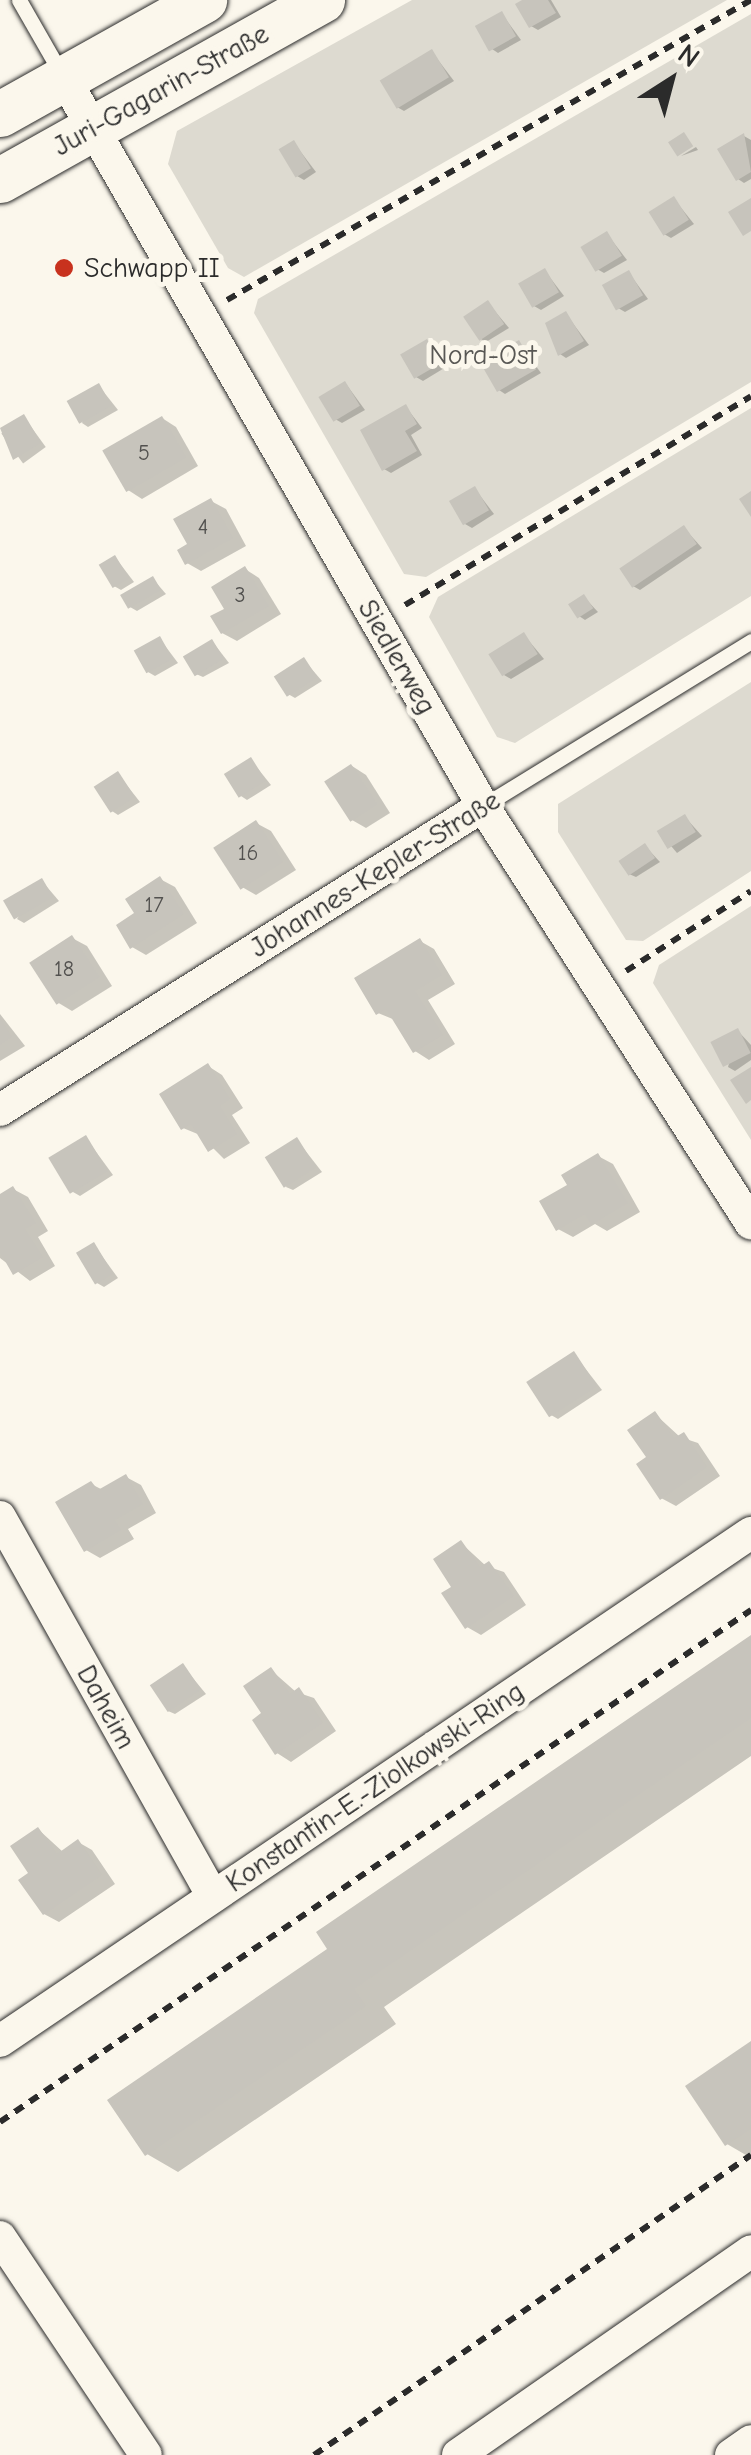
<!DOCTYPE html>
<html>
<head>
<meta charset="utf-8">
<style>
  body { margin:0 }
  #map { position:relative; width:751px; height:2455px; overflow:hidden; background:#fbf7ec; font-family:"Comic Neue",sans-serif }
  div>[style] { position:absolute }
  .green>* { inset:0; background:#dddad0 }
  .shadow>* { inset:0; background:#0003; transform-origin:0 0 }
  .building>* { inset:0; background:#c7c4bc; transform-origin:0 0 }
  .path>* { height:6px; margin-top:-3px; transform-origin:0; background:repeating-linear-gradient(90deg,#2b2b2b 0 10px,transparent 0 18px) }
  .roads { filter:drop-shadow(0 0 2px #2b2b2b) drop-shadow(0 0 2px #2b2b2b) }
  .lane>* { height:15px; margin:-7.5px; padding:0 7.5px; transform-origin:7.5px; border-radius:7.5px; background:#fbf7ec }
  .street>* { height:32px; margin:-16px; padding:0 16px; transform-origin:16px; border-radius:16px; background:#fbf7ec }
  .secondary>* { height:45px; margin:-22.5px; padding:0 22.5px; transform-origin:22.5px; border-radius:22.5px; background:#fbf7ec }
  .dots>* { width:28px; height:28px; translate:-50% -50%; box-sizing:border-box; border:5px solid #fbf7ec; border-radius:50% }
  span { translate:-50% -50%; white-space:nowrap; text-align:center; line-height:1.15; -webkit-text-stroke:10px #fbf7ec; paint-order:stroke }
  .number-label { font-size:22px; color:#52514f }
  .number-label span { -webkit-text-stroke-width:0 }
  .street-label { font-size:28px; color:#2b2b2b }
  .poi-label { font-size:28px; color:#2b2b2b }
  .left { translate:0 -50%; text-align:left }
  .park-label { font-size:28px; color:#585754 }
  .north { position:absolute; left:621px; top:30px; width:100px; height:100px; -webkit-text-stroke:8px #fbf7ec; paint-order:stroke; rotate:36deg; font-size:28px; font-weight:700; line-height:40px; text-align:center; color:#2b2b2b }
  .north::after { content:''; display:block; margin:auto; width:35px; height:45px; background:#2b2b2b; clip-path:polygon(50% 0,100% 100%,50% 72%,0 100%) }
</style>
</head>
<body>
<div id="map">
  <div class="green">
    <i style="clip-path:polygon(412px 0,727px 0,244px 277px,228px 268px,168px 164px,177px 131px)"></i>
    <i style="clip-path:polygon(751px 14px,751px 382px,426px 577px,404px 574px,254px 313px,258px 299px)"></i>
    <i style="clip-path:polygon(751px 408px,751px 596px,515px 743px,497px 737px,429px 617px,438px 597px)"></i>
    <i style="clip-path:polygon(751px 682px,751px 871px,643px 941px,626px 940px,558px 832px,558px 804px)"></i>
    <i style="clip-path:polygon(751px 906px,751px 1140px,653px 983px,659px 965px)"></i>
  </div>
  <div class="shadow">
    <i style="clip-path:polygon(527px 0,551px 0,561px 17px,538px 30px,531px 26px)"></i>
    <i style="clip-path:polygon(502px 14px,521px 40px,498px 53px,492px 49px)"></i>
    <i style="clip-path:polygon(432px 52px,454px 81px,404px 111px,397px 107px)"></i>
    <i style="clip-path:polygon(744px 136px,751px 140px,751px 179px,744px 183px,738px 179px)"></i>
    <i style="clip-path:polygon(294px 143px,316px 172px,304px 180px,297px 176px)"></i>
    <i style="clip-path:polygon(696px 147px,698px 150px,681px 156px)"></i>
    <i style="clip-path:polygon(674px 199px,694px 224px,671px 238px,664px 234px)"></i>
    <i style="clip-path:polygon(607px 234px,627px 260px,604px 273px,597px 269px)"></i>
    <i style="clip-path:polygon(545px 271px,564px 296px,541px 310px,534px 306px)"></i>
    <i style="clip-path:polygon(629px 273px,648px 299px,625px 312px,618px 308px)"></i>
    <i style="clip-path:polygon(488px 303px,509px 328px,486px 342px,479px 338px)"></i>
    <i style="clip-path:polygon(566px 314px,589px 345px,566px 358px,560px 354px)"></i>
    <i style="clip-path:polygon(427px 342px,446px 367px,423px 381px,416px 377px)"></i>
    <i style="clip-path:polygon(519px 343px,541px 373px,505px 394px,499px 390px)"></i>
    <i style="clip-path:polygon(346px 384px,365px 410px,342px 423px,335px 419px)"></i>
    <i style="clip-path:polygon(99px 386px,118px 410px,88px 427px,82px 423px)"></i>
    <i style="clip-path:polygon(406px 407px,422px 428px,411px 435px,422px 455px,391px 473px,384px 469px)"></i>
    <i style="left:24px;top:417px;width:37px;height:28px;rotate:54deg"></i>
    <i style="clip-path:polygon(162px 418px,176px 427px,198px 466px,142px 499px,128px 490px)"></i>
    <i style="clip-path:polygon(475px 489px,494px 514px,472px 528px,465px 524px)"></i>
    <i style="clip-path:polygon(211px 501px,226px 509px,246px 546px,201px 571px,187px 563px)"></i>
    <i style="clip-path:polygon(684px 528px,702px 548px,640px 590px,633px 586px)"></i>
    <i style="clip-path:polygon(115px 557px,134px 582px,121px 590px,114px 586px)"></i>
    <i style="clip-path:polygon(245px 569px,259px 578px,281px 614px,237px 641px,222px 633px)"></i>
    <i style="clip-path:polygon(153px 579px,166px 594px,137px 611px,130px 607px)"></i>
    <i style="clip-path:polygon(584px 597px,598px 612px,585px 620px,579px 616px)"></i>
    <i style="clip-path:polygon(524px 635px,544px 659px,511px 679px,504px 675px)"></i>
    <i style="clip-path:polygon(160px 639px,178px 663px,155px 676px,148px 672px)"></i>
    <i style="clip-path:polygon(212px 641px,229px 663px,203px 677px,196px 674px)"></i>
    <i style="clip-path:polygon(304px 660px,322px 681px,295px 698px,288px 694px)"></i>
    <i style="clip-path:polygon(251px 760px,271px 785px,247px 800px,241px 796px)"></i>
    <i style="clip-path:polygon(352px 766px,366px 775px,390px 813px,366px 828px,352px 820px)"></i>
    <i style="clip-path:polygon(118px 774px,140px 802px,118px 815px,112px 811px)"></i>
    <i style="clip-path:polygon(685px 817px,702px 836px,677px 853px,660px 833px)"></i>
    <i style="clip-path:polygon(256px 823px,271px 831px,296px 870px,256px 895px,242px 887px)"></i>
    <i style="clip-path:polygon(645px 846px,660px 862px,636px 877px,629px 874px)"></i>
    <i style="clip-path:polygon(160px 879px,175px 887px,197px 923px,146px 955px,132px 947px)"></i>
    <i style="clip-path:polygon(42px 881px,59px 901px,24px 923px,17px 919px)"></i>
    <i style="clip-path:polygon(72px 938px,87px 946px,112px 986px,72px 1011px,57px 1002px)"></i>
    <i style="clip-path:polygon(420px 941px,434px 949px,455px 984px,428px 1000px,455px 1044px,429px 1060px,415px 1051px,395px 1020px,378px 1013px)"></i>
    <i style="clip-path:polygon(0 1014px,25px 1046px,0 1061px)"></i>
    <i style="clip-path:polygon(738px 1031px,751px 1045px,751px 1060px,735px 1071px,728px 1067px)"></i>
    <i style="clip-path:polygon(208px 1066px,222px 1075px,243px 1108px,232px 1115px,250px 1143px,224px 1159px,200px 1135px,183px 1128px)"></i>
    <i style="clip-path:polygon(86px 1138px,113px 1175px,80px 1196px,73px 1192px)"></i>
    <i style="clip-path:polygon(297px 1140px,322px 1172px,293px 1190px,286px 1187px)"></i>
    <i style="clip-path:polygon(598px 1156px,613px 1164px,640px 1212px,607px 1231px,595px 1224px,573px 1237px,558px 1229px,570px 1186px)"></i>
    <i style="clip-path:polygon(13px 1189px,28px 1197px,48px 1231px,38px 1237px,55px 1266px,30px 1281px,0 1258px,0 1197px)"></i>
    <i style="clip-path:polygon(94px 1245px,118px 1278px,104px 1287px,97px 1283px)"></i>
    <i style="clip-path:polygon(574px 1354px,602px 1390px,558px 1419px,551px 1415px)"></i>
    <i style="clip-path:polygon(655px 1414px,680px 1437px,698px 1443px,720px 1476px,676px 1506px,661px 1498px,649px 1458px)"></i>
    <i style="clip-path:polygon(126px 1477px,141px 1485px,156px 1513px,128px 1529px,134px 1539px,100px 1558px,86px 1550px,91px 1484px,103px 1490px)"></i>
    <i style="clip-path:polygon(461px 1543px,486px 1566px,504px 1572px,526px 1605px,481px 1635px,467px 1627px,455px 1587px)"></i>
    <i style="clip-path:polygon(751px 1638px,751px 1756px,384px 2007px,396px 2024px,178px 2172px,147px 2154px,331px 1950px)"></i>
    <i style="clip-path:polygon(183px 1666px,206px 1694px,175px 1714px,168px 1711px)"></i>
    <i style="clip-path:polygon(271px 1670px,296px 1692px,314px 1698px,336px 1731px,291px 1762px,277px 1753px,265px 1714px)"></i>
    <i style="clip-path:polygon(39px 1830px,63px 1852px,78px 1842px,92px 1850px,115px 1884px,59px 1922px,44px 1914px,32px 1874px)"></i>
    <i style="clip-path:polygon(751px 2044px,751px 2158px,727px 2144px)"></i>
  </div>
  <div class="building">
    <i style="clip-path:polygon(522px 0,548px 0,556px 13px,529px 28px,515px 4px)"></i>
    <i style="left:502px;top:11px;width:29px;height:31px;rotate:61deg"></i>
    <i style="left:432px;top:49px;width:33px;height:61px;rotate:59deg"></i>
    <i style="left:684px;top:132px;width:17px;height:19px;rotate:57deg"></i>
    <i style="clip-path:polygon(744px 133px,751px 172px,736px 181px,717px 149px)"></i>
    <i style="left:294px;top:140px;width:33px;height:18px;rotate:59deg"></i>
    <i style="left:674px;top:196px;width:28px;height:30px;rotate:58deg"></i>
    <i style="clip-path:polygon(751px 198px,751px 231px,743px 236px,728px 212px)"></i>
    <i style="left:607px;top:231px;width:29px;height:31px;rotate:59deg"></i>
    <i style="left:545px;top:268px;width:28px;height:31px;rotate:60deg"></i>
    <i style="left:629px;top:270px;width:29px;height:31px;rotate:61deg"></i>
    <i style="left:488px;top:300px;width:29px;height:30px;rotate:56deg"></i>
    <i style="clip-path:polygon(566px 311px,584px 341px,558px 356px,545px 323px)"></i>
    <i style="left:427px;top:339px;width:28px;height:31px;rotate:60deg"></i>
    <i style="left:519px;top:340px;width:34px;height:45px;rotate:60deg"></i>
    <i style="left:345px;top:381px;width:29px;height:31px;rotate:59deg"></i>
    <i style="left:99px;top:383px;width:26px;height:37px;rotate:61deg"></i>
    <i style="clip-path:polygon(406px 404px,417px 424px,405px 431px,417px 451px,382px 471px,360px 430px)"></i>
    <i style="clip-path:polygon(24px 414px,41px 443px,13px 460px,0 428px)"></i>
    <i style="left:162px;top:416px;width:48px;height:69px;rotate:60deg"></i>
    <i style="left:475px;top:486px;width:28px;height:30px;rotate:60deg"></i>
    <i style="clip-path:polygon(751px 491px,751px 517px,739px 499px)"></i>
    <i style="clip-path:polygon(211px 498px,233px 538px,185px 565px,177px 550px,187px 544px,173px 519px)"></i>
    <i style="left:684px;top:525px;width:23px;height:78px;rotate:56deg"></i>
    <i style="left:115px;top:555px;width:27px;height:19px;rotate:59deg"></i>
    <i style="clip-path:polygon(245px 566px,269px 606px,221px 634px,210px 616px,224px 609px,211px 587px)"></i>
    <i style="left:153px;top:576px;width:16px;height:38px;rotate:60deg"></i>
    <i style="left:584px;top:594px;width:17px;height:19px;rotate:57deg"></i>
    <i style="left:524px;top:632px;width:26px;height:42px;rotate:58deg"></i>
    <i style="left:160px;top:636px;width:26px;height:30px;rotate:61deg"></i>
    <i style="left:212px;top:639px;width:23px;height:34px;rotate:59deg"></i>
    <i style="left:304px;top:657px;width:24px;height:36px;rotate:57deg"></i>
    <i style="left:251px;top:757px;width:28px;height:32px;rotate:58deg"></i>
    <i style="left:351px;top:764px;width:48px;height:32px;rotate:57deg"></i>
    <i style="left:118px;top:771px;width:31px;height:29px;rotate:57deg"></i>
    <i style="left:685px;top:814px;width:21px;height:33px;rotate:59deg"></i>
    <i style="left:256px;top:820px;width:50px;height:51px;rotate:57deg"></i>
    <i style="left:645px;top:843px;width:18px;height:32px;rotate:56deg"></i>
    <i style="clip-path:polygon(160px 876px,184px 914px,130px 949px,116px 925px,134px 913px,125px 899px)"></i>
    <i style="left:42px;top:878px;width:22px;height:45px;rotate:60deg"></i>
    <i style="left:72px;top:935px;width:50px;height:51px;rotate:57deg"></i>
    <i style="clip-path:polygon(420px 938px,442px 975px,415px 991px,443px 1035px,413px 1053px,386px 1009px,376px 1015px,354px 978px)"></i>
    <i style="clip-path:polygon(0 1017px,12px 1037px,0 1045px)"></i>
    <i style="left:738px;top:1028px;width:28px;height:31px;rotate:63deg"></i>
    <i style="clip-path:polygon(208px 1063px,230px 1099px,220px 1106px,237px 1134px,208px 1152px,191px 1124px,181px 1130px,159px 1094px)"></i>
    <i style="clip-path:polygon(751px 1067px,751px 1100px,746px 1104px,730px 1080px)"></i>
    <i style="left:86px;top:1135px;width:42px;height:44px;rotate:59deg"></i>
    <i style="left:297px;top:1137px;width:36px;height:38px;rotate:58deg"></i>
    <i style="clip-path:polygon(598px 1153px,628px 1203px,591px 1225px,585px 1214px,556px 1231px,539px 1201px,567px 1185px,561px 1175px)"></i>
    <i style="clip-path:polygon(13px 1186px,36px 1223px,25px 1229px,43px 1257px,13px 1275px,0 1252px,0 1194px)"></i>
    <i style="left:94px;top:1242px;width:37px;height:21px;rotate:59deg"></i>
    <i style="left:574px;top:1351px;width:42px;height:57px;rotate:57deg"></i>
    <i style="clip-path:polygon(655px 1411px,674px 1438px,684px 1432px,707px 1467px,660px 1500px,636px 1464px,646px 1457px,627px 1430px)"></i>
    <i style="clip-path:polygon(126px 1474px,143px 1504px,115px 1520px,121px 1530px,84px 1552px,55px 1502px,91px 1481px,98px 1490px)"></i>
    <i style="clip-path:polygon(461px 1540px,480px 1567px,489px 1561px,514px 1596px,465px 1629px,441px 1593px,451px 1587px,433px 1559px)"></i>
    <i style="clip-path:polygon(751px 1635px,751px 1718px,354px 1989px,366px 2006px,145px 2156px,107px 2100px,327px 1949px,316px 1932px)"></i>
    <i style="left:183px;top:1663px;width:32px;height:40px;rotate:56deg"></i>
    <i style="clip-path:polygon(271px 1667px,290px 1694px,299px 1687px,323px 1723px,275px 1755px,252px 1720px,261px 1713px,243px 1686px)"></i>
    <i style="clip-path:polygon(38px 1827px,57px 1854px,78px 1839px,102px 1875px,43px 1915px,18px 1880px,28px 1873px,10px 1846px)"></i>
    <i style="clip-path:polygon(751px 2041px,751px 2129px,725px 2146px,685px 2086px)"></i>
  </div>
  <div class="path">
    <i style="left:227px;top:300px;width:604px;rotate:-29.79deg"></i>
    <i style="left:405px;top:605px;width:404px;rotate:-31.1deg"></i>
    <i style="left:626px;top:971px;width:148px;rotate:-32.6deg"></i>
    <i style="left:0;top:2122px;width:909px;rotate:-34.28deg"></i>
    <i style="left:314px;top:2455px;width:530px;rotate:-34.47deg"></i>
  </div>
  <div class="roads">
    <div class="lane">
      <i style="left:19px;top:0;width:86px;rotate:60.2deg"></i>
      <i style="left:483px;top:806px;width:315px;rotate:-31.6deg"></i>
    </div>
    <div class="street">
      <i style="left:64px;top:78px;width:840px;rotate:60.08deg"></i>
      <i style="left:483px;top:806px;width:496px;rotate:57.3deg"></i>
      <i style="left:0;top:1110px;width:571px;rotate:-32.19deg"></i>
      <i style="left:0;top:1517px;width:435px;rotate:60.7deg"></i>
      <i style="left:0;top:2041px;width:907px;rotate:-34.08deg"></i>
      <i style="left:0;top:2237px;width:262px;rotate:56.2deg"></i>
      <i style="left:458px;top:2455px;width:357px;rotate:-34.8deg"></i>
      <i style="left:731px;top:2455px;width:24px;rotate:-35deg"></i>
    </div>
    <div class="secondary">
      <i style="left:0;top:114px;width:234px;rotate:-29.2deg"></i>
      <i style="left:0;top:180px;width:369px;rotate:-29.2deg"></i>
    </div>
  </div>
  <div class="dots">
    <i style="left:64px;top:268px;background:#c8321e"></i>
  </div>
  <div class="number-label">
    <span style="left:144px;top:454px">5</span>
    <span style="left:203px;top:528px">4</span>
    <span style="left:240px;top:596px">3</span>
    <span style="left:248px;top:854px">16</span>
    <span style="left:154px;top:906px">17</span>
    <span style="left:64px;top:970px">18</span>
  </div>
  <div class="street-label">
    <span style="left:161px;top:90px;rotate:-29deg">Juri-Gagarin-Straße</span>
    <span style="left:397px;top:657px;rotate:60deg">Siedlerweg</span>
    <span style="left:375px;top:874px;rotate:-32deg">Johannes-Kepler-Straße</span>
    <span style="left:106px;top:1707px;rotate:61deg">Daheim</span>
    <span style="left:375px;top:1787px;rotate:-34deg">Konstantin-E.-Ziolkowski-Ring</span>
  </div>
  <div class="poi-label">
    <span class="left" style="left:84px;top:268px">Schwapp II</span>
  </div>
  <div class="park-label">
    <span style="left:483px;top:355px">Nord-Ost</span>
  </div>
  <div class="north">N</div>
</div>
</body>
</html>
